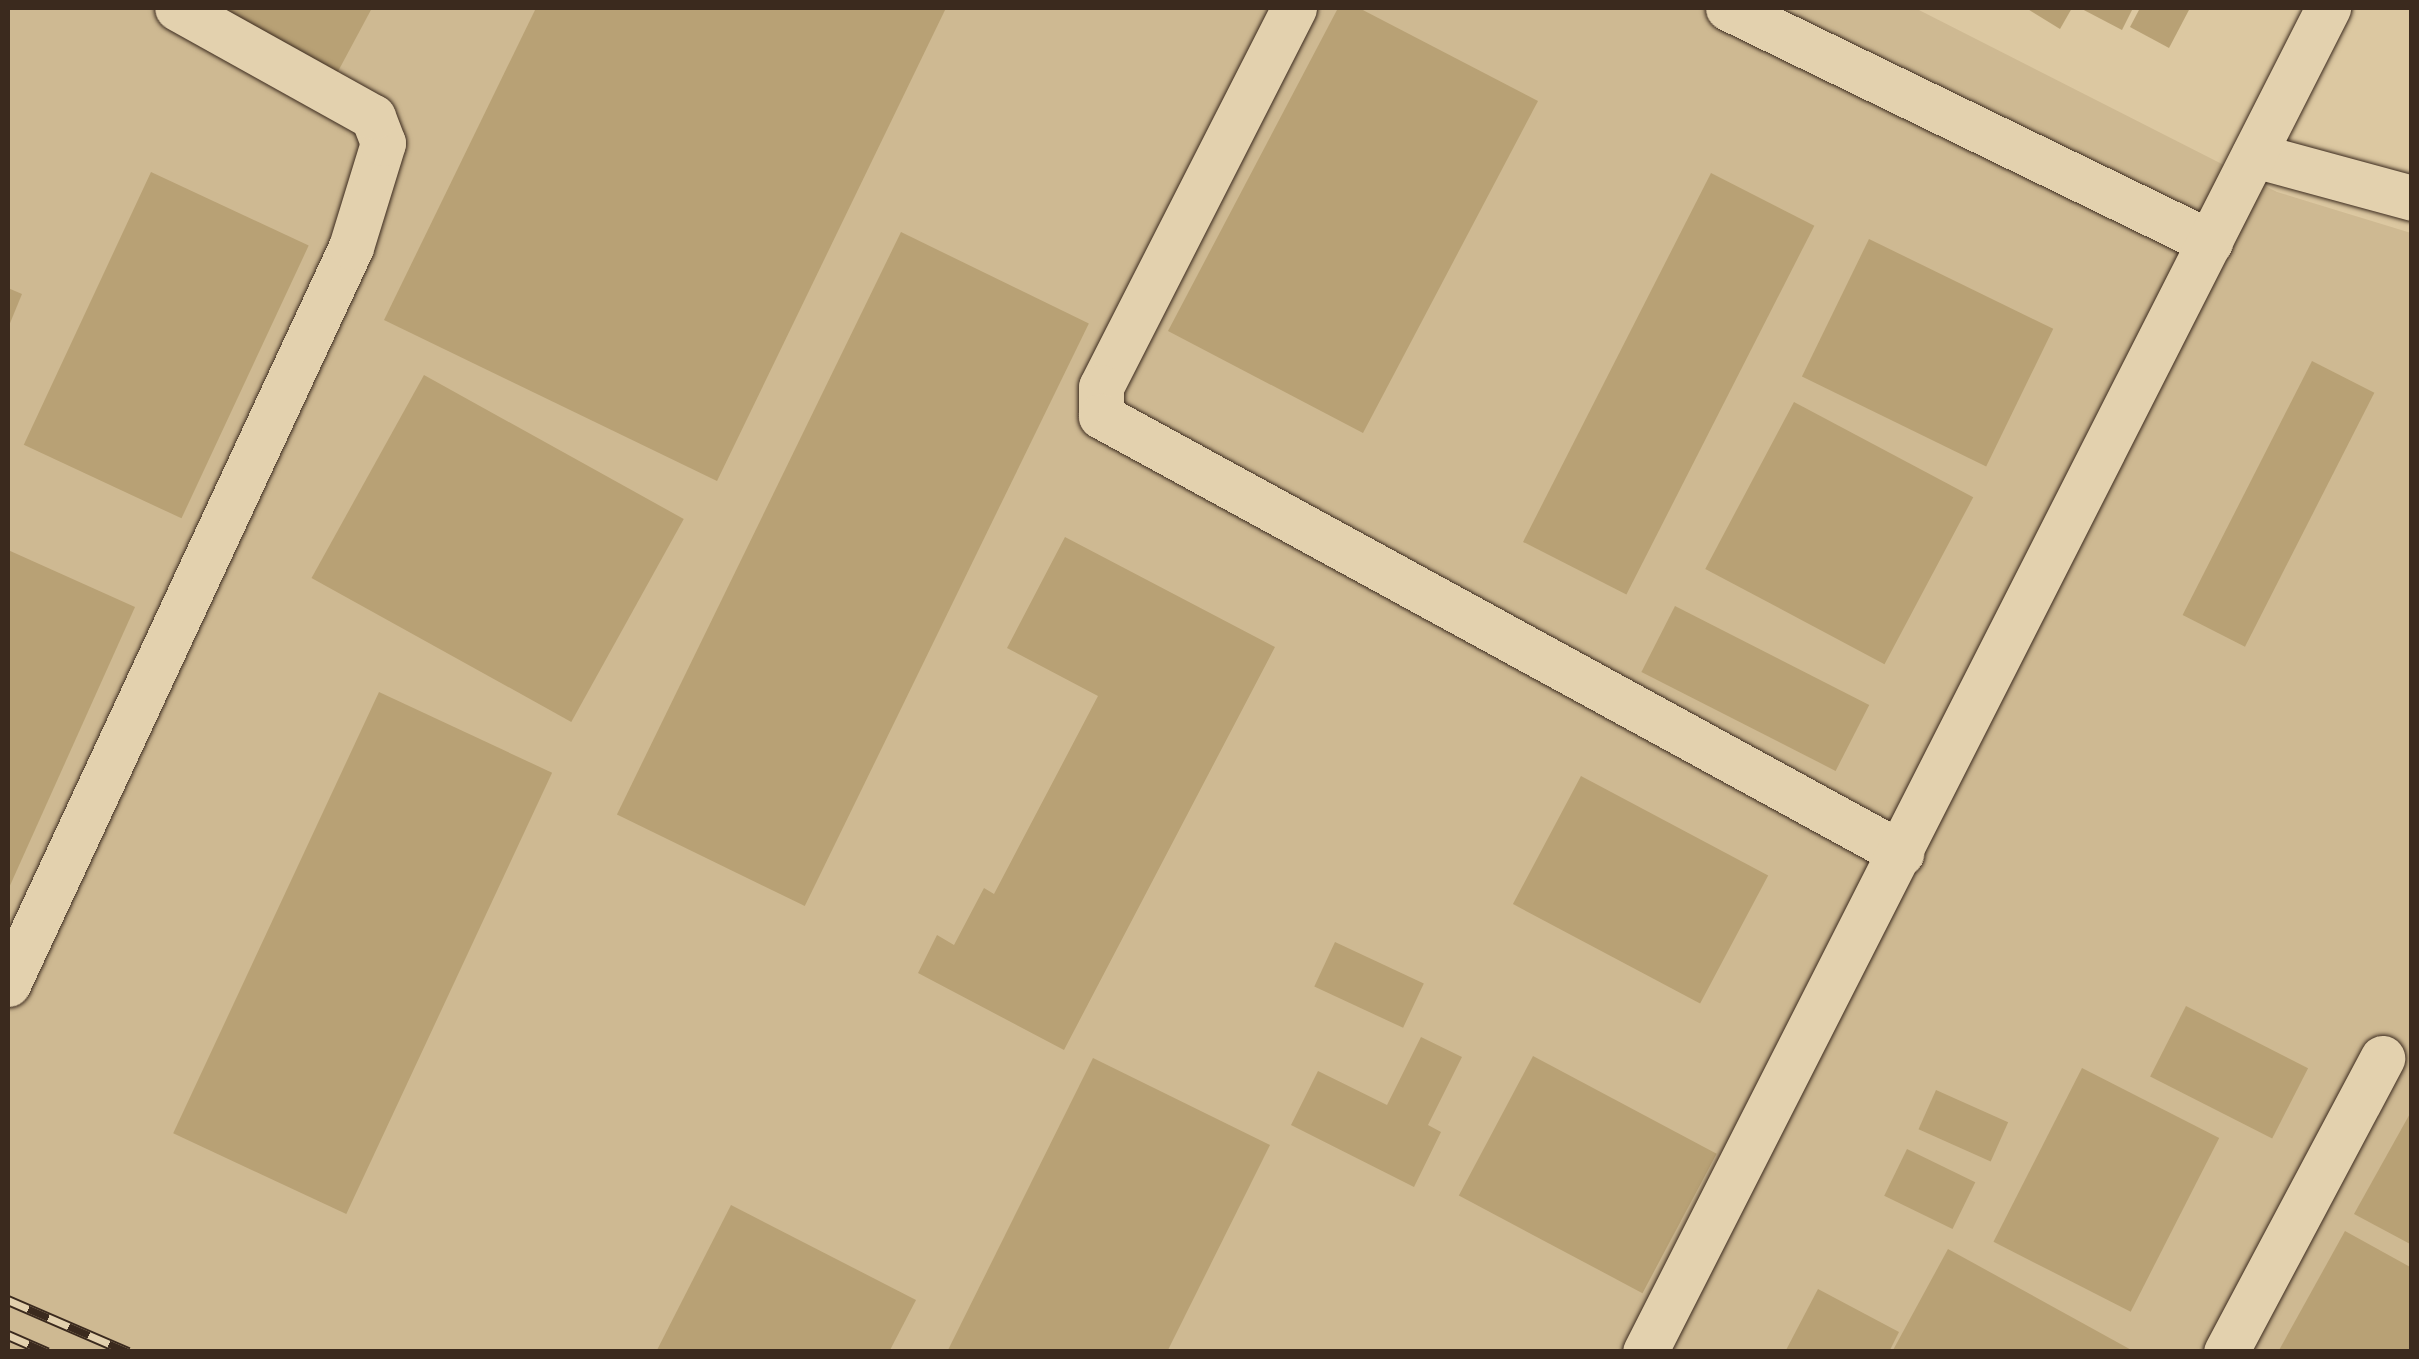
<!DOCTYPE html>
<html>
<head>
<meta charset="utf-8">
<style>
  body { margin:0 }
  #map { position:relative; width:2419px; height:1359px; overflow:hidden; background:#dcc8a1; font-family:Kalam,sans-serif }
  div>[style] { position:absolute }
  .built>* { inset:0; background:#ceb992 }
  .building>* { inset:0; background:#b8a175; transform-origin:0 0 }
  .roads { filter:drop-shadow(0 0 2px #3b2a1e) drop-shadow(0 0 2px #3b2a1e) }
  .minor>* { height:45px; margin:-22.5px; padding:0 22.5px; transform-origin:22.5px; border-radius:22.5px; background:#e3d1ae }
  .rail>* { height:11px; margin-top:-5.5px; transform-origin:0; background:repeating-linear-gradient(90deg,#e3d1ae 0 22px,#3b2a1e 0 44px); box-sizing:border-box; border-block:2px solid #3b2a1e }
  span { translate:-50% -50%; white-space:nowrap; text-align:center; line-height:1.15; -webkit-text-stroke:10px #e3d1ae; paint-order:stroke }
  .frame { position:absolute; inset:0; border:10px solid #3b2a1e; pointer-events:none }
</style>
</head>
<body>
<div id="map">
  <div class="built">
    <i style="clip-path:polygon(8px 8px,1915px 8px,2277px 192px,2411px 233px,2411px 1351px,8px 1352px)"></i>
  </div>
  <div class="building">
    <i style="clip-path:polygon(205px 8px,372px 8px,335px 77px)"></i>
    <i style="clip-path:polygon(536px 8px,946px 8px,717px 481px,384px 320px)"></i>
    <i style="clip-path:polygon(1338px 8px,1359px 8px,1538px 101px,1363px 433px,1168px 331px)"></i>
    <i style="clip-path:polygon(2026px 8px,2072px 8px,2060px 29px)"></i>
    <i style="clip-path:polygon(2080px 8px,2133px 8px,2122px 30px)"></i>
    <i style="clip-path:polygon(2140px 8px,2190px 8px,2169px 48px,2130px 27px)"></i>
    <i style="left:151px;top:172px;width:174px;height:301px;rotate:25deg"></i>
    <i style="left:1711px;top:173px;width:116px;height:414px;rotate:27deg"></i>
    <i style="left:901px;top:232px;width:209px;height:648px;rotate:26deg"></i>
    <i style="left:1869px;top:239px;width:205px;height:153px;rotate:26deg"></i>
    <i style="clip-path:polygon(8px 288px,22px 294px,8px 328px)"></i>
    <i style="left:2312px;top:361px;width:70px;height:285px;rotate:27deg"></i>
    <i style="left:424px;top:375px;width:297px;height:232px;rotate:29deg"></i>
    <i style="left:1794px;top:402px;width:203px;height:189px;rotate:28deg"></i>
    <i style="clip-path:polygon(1065px 537px,1275px 647px,1064px 1050px,918px 973px,937px 935px,954px 945px,984px 888px,994px 894px,1098px 696px,1007px 648px)"></i>
    <i style="clip-path:polygon(8px 550px,135px 607px,8px 890px)"></i>
    <i style="left:1675px;top:606px;width:218px;height:74px;rotate:27deg"></i>
    <i style="left:379px;top:692px;width:191px;height:487px;rotate:25deg"></i>
    <i style="left:1581px;top:776px;width:212px;height:145px;rotate:28deg"></i>
    <i style="left:1335px;top:942px;width:98px;height:49px;rotate:25deg"></i>
    <i style="left:2186px;top:1006px;width:137px;height:79px;rotate:27deg"></i>
    <i style="clip-path:polygon(1421px 1037px,1462px 1057px,1428px 1125px,1441px 1132px,1414px 1187px,1291px 1125px,1318px 1071px,1387px 1105px)"></i>
    <i style="left:1533px;top:1056px;width:208px;height:158px;rotate:28deg"></i>
    <i style="clip-path:polygon(1093px 1058px,1270px 1145px,1167px 1352px,947px 1352px)"></i>
    <i style="left:2082px;top:1068px;width:154px;height:195px;rotate:27deg"></i>
    <i style="left:1936px;top:1090px;width:79px;height:43px;rotate:24deg"></i>
    <i style="clip-path:polygon(2412px 1110px,2412px 1245px,2354px 1214px)"></i>
    <i style="left:1907px;top:1149px;width:76px;height:52px;rotate:26deg"></i>
    <i style="clip-path:polygon(731px 1205px,916px 1300px,889px 1352px,656px 1352px)"></i>
    <i style="clip-path:polygon(2345px 1231px,2412px 1268px,2412px 1352px,2278px 1352px)"></i>
    <i style="clip-path:polygon(1948px 1249px,2135px 1352px,1892px 1352px)"></i>
    <i style="clip-path:polygon(1818px 1289px,1899px 1332px,1889px 1352px,1785px 1352px)"></i>
  </div>
  <div class="roads">
    <div class="minor">
      <i style="left:1294px;top:8px;width:425px;rotate:117deg"></i>
      <i style="left:1101px;top:387px;width:29px;rotate:90deg"></i>
      <i style="left:1101px;top:416px;width:912px;rotate:28.65deg"></i>
      <i style="left:1728px;top:8px;width:536px;rotate:25.9deg"></i>
      <i style="left:2254px;top:155px;width:164px;rotate:15.2deg"></i>
      <i style="left:8px;top:984px;width:813px;rotate:-65.04deg"></i>
      <i style="left:351px;top:247px;width:109px;rotate:-72.9deg"></i>
      <i style="left:383px;top:143px;width:28px;rotate:-111deg"></i>
      <i style="left:373px;top:117px;width:224px;rotate:-150.9deg"></i>
      <i style="left:1645px;top:1352px;width:1508px;rotate:-63.06deg"></i>
      <i style="left:2226px;top:1352px;width:333px;rotate:-62deg"></i>
    </div>
  </div>
  <div class="rail">
    <i style="left:8px;top:1300px;width:131px;rotate:23.4deg"></i>
    <i style="left:8px;top:1335px;width:43px;rotate:23.6deg"></i>
  </div>
  <div class="frame"></div>
</div>
</body>
</html>
